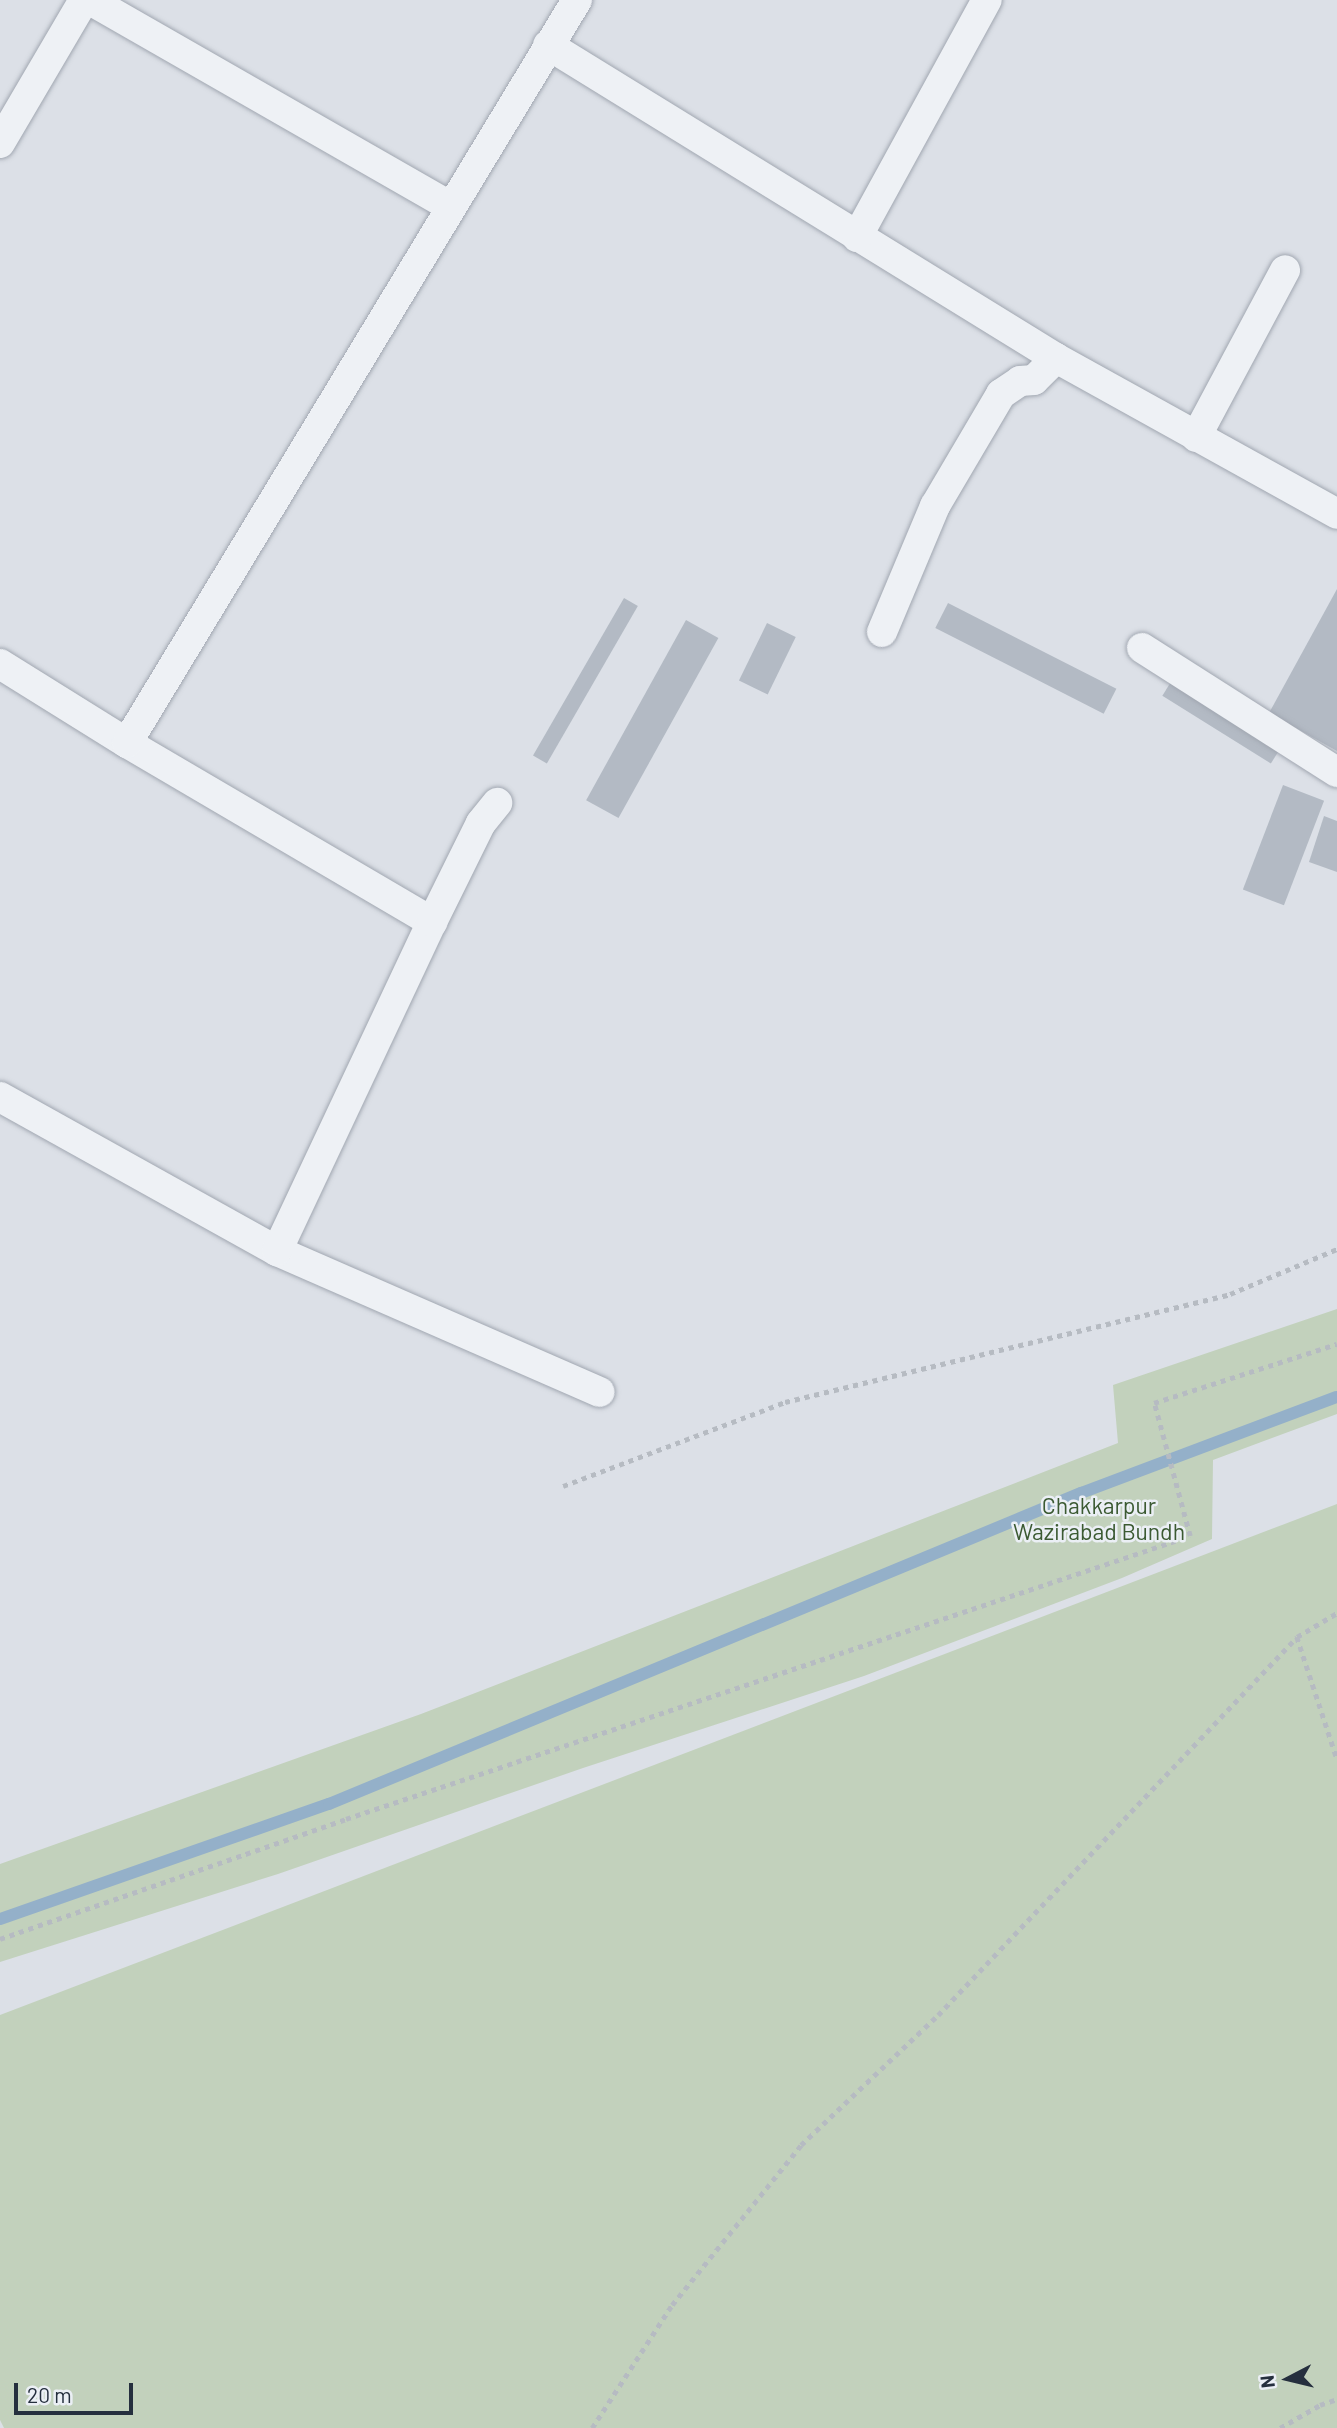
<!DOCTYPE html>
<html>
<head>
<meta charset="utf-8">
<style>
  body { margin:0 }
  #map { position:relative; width:1337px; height:2428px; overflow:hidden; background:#dce0e7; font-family:Barlow,sans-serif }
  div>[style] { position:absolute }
  .green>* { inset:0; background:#c2d1bc }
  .stream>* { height:12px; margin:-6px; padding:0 6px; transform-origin:6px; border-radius:6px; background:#94b0c9 }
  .building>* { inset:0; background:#b3bac4; transform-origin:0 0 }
  .path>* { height:4.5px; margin-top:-2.25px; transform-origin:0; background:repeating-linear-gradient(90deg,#b6bbc2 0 5px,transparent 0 10px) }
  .roads { filter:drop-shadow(0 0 2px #a1a7b1) drop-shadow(0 0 2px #a1a7b1) }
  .street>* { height:30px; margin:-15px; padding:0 15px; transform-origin:15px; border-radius:15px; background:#eef1f5 }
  span { translate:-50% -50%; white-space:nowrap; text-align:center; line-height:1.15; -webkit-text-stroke:5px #ebeff5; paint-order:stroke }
  .park-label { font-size:23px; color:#3b5a32 }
  .north { position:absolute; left:1253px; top:2344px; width:70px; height:70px; -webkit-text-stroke:5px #ebeff5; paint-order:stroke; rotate:263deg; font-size:19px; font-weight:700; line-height:28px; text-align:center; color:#252f3e }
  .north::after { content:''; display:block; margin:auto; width:24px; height:32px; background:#252f3e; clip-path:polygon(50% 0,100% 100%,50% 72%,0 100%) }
  .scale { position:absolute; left:14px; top:2383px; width:119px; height:32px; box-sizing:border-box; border:4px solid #252f3e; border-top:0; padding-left:9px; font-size:21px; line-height:24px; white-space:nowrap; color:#252f3e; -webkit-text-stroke:5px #ebeff5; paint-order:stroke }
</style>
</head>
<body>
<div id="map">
  <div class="green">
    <i style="clip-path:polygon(1337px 1309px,1337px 1414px,1213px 1460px,1212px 1539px,1122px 1578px,864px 1676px,583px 1768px,278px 1874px,0 1962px,0 1864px,421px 1714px,1118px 1443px,1113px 1385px)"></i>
    <i style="clip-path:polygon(1337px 1504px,1337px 2428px,4px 2428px,0 2420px,0 2015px)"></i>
  </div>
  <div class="stream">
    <i style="left:0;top:1919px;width:349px;rotate:-19.3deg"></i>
    <i style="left:329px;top:1804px;width:814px;rotate:-22.47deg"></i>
    <i style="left:1081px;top:1493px;width:273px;rotate:-20.6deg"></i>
  </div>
  <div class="building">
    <i style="clip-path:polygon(1337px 589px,1337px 751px,1269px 713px)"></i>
    <i style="left:624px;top:598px;width:16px;height:182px;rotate:30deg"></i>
    <i style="left:948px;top:603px;width:189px;height:28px;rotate:27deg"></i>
    <i style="left:686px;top:620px;width:37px;height:206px;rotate:29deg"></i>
    <i style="left:767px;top:623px;width:32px;height:64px;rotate:26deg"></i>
    <i style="left:1174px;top:677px;width:128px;height:22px;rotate:32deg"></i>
    <i style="left:1283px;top:785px;width:44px;height:112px;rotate:21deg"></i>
    <i style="clip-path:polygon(1324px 816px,1337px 821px,1337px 872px,1309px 862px)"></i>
  </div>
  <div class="path">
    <i style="left:563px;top:1486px;width:237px;rotate:-20.7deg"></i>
    <i style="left:785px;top:1402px;width:458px;rotate:-13.6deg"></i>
    <i style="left:1230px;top:1294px;width:116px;rotate:-22.8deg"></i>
    <i style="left:1297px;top:1637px;width:128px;rotate:71.8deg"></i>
    <i style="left:0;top:1939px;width:366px;rotate:-19.1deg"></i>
    <i style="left:346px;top:1819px;width:890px;rotate:-18.54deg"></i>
    <i style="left:1190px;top:1536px;width:138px;rotate:-105.1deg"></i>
    <i style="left:1154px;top:1403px;width:192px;rotate:-17.9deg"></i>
    <i style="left:592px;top:2428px;width:147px;rotate:-57deg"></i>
    <i style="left:672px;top:2305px;width:206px;rotate:-51.1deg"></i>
    <i style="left:801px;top:2145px;width:189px;rotate:-43.5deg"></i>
    <i style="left:938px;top:2015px;width:521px;rotate:-46.48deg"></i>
    <i style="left:1297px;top:1637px;width:47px;rotate:-31deg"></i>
    <i style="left:1280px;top:2428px;width:46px;rotate:-29.9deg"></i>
    <i style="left:1320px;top:2405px;width:18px;rotate:-19deg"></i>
  </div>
  <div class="roads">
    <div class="street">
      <i style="left:90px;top:0;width:415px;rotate:29.8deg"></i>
      <i style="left:548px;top:45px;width:597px;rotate:31.64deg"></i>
      <i style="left:1056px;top:358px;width:321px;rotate:29deg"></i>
      <i style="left:0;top:143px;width:166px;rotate:-59.6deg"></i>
      <i style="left:857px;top:237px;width:270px;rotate:-61.3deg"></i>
      <i style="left:1196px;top:437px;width:189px;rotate:-61.9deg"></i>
      <i style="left:882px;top:632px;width:137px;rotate:-67.2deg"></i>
      <i style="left:935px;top:506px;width:130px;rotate:-59.5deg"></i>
      <i style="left:1001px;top:394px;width:23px;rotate:-34deg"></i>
      <i style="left:1020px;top:381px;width:14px;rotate:-4deg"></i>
      <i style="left:1034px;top:380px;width:31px;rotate:-45deg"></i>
      <i style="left:1142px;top:648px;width:231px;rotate:32.5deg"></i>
      <i style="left:0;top:664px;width:150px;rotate:31.9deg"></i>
      <i style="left:127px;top:743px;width:354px;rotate:30.4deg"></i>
      <i style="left:127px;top:743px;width:869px;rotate:-58.8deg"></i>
      <i style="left:0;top:1097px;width:317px;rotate:29.1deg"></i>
      <i style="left:277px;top:1251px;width:352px;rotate:23.6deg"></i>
      <i style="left:277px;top:1251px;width:364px;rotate:-64.8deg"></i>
      <i style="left:432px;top:922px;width:110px;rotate:-63.7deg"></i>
      <i style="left:481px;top:823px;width:26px;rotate:-51deg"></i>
    </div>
  </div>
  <div class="park-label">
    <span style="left:1099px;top:1518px">Chakkarpur<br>Wazirabad Bundh</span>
  </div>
  <div class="north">N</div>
  <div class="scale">20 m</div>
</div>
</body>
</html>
